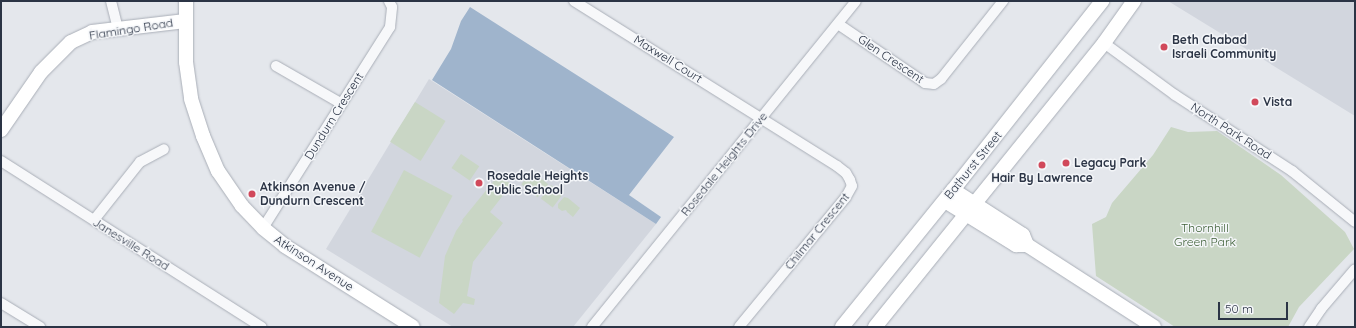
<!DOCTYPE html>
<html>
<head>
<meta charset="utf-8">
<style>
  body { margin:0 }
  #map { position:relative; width:1356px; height:328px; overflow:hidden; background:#e4e7ec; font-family:Quicksand,sans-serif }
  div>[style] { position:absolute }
  .built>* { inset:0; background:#d2d6de }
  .green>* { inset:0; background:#c9d6c5; transform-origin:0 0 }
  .water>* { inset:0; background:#9fb4cc }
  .roads { filter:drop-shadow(0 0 1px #a9aeb7) drop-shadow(0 0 1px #a9aeb7) }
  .street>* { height:10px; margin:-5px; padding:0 5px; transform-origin:5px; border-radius:5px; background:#f7f8fa }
  .secondary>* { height:14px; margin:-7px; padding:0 7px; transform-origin:7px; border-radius:7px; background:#fff }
  .dots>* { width:11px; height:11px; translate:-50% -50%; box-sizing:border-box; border:2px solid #f4f6f9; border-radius:50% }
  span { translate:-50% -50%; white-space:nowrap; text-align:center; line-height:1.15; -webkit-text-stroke:3px #f4f6f9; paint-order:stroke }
  .street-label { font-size:12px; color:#2b3445 }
  .poi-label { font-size:12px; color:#2b3445; font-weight:700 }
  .left { translate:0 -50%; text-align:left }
  .park-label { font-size:12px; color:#3f6138 }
  .frame { position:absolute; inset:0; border:2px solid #2b3445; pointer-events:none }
  .scale { position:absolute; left:1218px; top:302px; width:70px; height:18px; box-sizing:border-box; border:2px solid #2b3445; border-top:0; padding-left:5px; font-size:12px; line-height:14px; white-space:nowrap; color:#2b3445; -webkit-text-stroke:3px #f4f6f9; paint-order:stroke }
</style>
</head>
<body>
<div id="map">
  <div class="built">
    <i style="clip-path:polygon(1168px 1px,1355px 1px,1355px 116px,1230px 39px)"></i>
    <i style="clip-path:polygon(429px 79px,656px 224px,573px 327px,453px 327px,326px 249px)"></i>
  </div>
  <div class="green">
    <i style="left:415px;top:102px;width:36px;height:47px;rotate:32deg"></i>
    <i style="clip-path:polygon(1171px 127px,1188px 132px,1217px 131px,1281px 175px,1345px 232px,1354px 249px,1299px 307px,1288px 327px,1175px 327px,1096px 276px,1092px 224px,1106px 217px,1112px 203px,1153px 155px)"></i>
    <i style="left:461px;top:154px;width:22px;height:17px;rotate:34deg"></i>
    <i style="left:404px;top:170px;width:55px;height:70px;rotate:28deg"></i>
    <i style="left:532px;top:171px;width:21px;height:17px;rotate:39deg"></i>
    <i style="clip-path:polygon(497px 177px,512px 184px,490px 212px,503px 223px,473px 262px,467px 296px,475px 299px,474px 305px,463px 303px,454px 314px,439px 303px,445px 256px,456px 231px,463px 221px,462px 220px)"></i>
    <i style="left:551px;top:185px;width:15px;height:17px;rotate:37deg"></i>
    <i style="clip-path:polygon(564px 197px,568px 198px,580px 208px,573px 217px,567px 212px,566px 210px,562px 211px,558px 208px,558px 204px)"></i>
  </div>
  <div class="water">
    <i style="clip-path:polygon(470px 7px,674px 137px,629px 195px,661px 217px,656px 224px,432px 80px,451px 49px,461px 21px)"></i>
  </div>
  <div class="roads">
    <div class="street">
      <i style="left:111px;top:1px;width:29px;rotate:76deg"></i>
      <i style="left:574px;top:1px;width:310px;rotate:32.1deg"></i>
      <i style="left:837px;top:166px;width:11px;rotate:38deg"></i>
      <i style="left:846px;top:173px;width:8px;rotate:60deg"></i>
      <i style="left:850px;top:180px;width:6px;rotate:72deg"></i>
      <i style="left:852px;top:186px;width:13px;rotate:119deg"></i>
      <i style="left:846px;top:197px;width:168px;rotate:129.5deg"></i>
      <i style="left:838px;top:24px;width:105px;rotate:34.1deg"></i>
      <i style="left:925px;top:83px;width:9px;rotate:6deg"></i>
      <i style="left:934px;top:84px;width:9px;rotate:-36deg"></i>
      <i style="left:941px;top:79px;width:100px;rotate:-51.5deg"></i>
      <i style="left:1104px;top:43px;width:88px;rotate:36.2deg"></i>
      <i style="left:1175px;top:95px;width:140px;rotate:33deg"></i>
      <i style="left:1292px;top:171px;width:81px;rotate:39deg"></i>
      <i style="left:276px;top:66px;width:76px;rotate:29.9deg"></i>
      <i style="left:1px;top:161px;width:309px;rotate:32.5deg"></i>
      <i style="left:94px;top:220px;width:74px;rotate:-51.6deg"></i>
      <i style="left:140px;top:162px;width:27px;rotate:-28deg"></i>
      <i style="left:263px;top:228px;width:238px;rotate:-57.7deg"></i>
      <i style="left:390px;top:27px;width:20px;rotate:-84deg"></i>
      <i style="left:392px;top:7px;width:7px;rotate:-117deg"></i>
      <i style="left:1px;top:303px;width:46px;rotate:31.6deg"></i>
      <i style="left:592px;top:327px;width:419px;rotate:-51deg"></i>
      <i style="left:1309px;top:327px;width:22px;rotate:-56deg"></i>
      <i style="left:1321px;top:309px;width:52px;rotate:-49.6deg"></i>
    </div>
    <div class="secondary">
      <i style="left:186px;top:1px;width:61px;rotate:90deg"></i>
      <i style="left:186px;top:62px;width:37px;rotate:82deg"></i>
      <i style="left:191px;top:99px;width:39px;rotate:72deg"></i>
      <i style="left:203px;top:136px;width:38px;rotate:67deg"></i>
      <i style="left:218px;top:171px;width:42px;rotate:55.6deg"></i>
      <i style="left:242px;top:206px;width:30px;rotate:46deg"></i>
      <i style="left:263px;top:228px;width:28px;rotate:39deg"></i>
      <i style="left:285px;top:246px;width:151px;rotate:32.3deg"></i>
      <i style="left:1px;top:130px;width:70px;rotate:-55.4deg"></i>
      <i style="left:41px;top:72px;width:42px;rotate:-45deg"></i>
      <i style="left:71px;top:42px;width:23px;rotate:-25deg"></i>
      <i style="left:92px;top:32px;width:94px;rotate:-6.7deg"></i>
      <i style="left:953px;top:190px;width:83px;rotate:32.7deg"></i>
      <i style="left:1023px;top:235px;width:11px;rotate:68deg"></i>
      <i style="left:945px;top:201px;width:84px;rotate:31.8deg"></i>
      <i style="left:1016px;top:245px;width:11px"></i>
      <i style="left:1027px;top:245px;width:151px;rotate:32.8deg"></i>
      <i style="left:842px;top:327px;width:176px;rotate:-51deg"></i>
      <i style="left:953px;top:190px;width:241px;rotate:-51.7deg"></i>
      <i style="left:875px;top:327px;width:365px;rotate:-51.1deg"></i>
      <i style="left:1104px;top:43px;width:52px;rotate:-54.5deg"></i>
    </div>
  </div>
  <div class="dots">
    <i style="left:1164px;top:47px;background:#d1495b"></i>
    <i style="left:1255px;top:102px;background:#d1495b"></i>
    <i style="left:1066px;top:163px;background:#d1495b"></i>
    <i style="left:1042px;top:165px;background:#d1495b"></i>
    <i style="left:479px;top:183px;background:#d1495b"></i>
    <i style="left:252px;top:194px;background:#d1495b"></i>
  </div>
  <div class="street-label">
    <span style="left:131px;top:29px;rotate:-9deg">Flamingo Road</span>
    <span style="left:668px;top:59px;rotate:32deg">Maxwell Court</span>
    <span style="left:891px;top:59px;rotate:34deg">Glen Crescent</span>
    <span style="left:334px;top:116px;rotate:-58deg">Dundurn Crescent</span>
    <span style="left:1231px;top:131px;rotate:33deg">North Park Road</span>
    <span style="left:724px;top:164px;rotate:-51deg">Rosedale Heights Drive</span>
    <span style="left:973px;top:165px;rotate:-51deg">Bathurst Street</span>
    <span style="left:817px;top:231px;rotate:-51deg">Chilmar Crescent</span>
    <span style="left:131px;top:244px;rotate:32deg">Janesville Road</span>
    <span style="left:314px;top:263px;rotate:33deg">Atkinson Avenue</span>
  </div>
  <div class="poi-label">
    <span class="left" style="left:1172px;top:47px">Beth Chabad<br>Israeli Community</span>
    <span class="left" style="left:1263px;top:102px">Vista</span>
    <span class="left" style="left:1074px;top:163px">Legacy Park</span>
    <span class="left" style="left:487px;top:183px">Rosedale Heights<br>Public School</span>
    <span style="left:1042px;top:178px">Hair By Lawrence</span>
    <span class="left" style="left:260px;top:194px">Atkinson Avenue /<br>Dundurn Crescent</span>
  </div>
  <div class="park-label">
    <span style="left:1205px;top:235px">Thornhill<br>Green Park</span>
  </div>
  <div class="frame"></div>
  <div class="scale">50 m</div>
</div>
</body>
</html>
